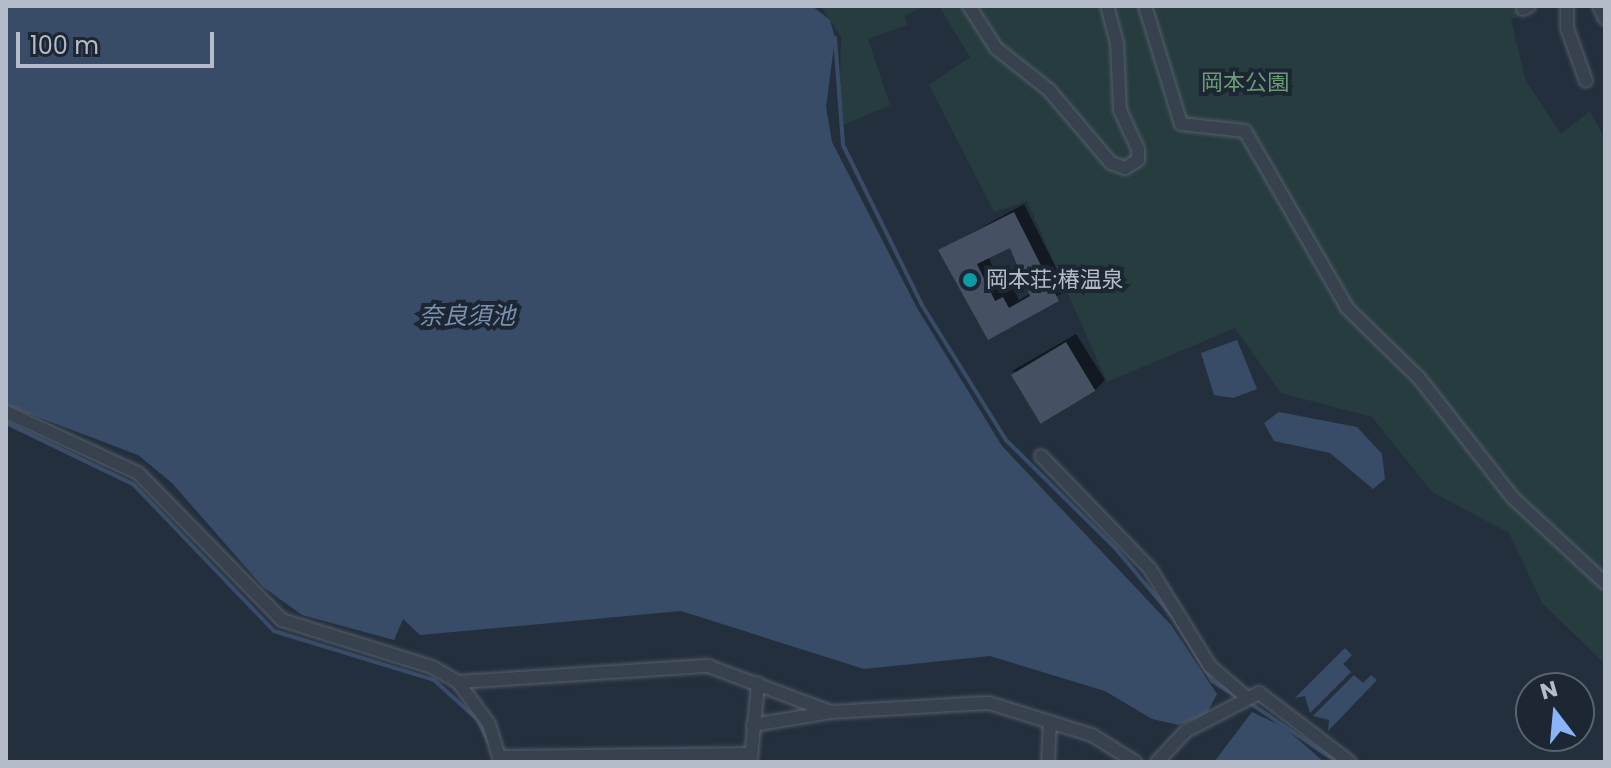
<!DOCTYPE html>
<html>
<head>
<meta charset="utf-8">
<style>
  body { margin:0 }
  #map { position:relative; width:1611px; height:768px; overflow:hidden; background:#242f3e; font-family:Poppins,"Noto Sans JP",sans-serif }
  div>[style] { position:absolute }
  .green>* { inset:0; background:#263c3f }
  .water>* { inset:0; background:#394c67 }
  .shadow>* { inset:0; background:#0007 }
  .stream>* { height:4px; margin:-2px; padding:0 2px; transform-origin:2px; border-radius:2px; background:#394c67 }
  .building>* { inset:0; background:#455162; transform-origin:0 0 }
  .roads { filter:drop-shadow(0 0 2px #565f6c) drop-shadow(0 0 2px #565f6c) }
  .minor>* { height:12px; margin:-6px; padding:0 6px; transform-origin:6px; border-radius:6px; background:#38414e }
  .dots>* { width:22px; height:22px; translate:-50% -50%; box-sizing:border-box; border:4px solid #1d2633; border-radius:50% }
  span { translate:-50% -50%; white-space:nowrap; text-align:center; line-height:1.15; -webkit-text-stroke:8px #1d2633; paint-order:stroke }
  .park-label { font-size:22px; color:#6b9a76 }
  .poi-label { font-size:22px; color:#b4bcc9 }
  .left { translate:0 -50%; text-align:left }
  .water-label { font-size:24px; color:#7c92b1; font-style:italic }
  .frame { position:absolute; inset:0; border:8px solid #b4bcc9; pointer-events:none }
  .north { position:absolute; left:1515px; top:672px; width:80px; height:80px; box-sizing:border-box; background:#1d2633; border:2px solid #59626f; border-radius:50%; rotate:344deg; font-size:22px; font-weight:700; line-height:32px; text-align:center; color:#b4bcc9 }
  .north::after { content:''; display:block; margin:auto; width:28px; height:36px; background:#8ab4f8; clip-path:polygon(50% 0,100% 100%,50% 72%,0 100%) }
  .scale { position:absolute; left:16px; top:32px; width:198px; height:36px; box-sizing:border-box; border:4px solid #b4bcc9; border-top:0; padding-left:10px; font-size:24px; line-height:28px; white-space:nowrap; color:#b4bcc9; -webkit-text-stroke:6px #1d2633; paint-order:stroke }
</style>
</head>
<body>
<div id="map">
  <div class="green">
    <i style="clip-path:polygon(821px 6px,927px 6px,905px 15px,907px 25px,868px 39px,890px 105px,839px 127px,841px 37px)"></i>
    <i style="clip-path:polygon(939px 6px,1539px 6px,1511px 20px,1526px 81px,1561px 134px,1590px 111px,1605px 139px,1605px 664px,1542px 603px,1509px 533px,1432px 492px,1372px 417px,1281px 393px,1235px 328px,1107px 382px,1027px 201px,994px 212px,929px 85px,970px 57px)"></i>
  </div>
  <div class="water">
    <i style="clip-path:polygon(6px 6px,812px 6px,830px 20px,835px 38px,826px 107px,832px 142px,917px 308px,1002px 446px,1171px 625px,1217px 694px,1207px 713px,1179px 725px,1152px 719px,1105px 691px,990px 656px,864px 669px,681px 611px,420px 635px,403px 619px,394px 640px,302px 615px,263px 587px,172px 483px,138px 455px,6px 405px)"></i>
    <i style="clip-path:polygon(1237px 340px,1257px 389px,1233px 398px,1214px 395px,1201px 353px)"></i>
    <i style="clip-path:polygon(1279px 412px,1357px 427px,1382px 454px,1385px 479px,1373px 489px,1330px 453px,1274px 441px,1264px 423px)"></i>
    <i style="clip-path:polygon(1345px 648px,1352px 655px,1343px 664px,1351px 672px,1310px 713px,1305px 696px,1295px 698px)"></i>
    <i style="clip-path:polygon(1354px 675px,1363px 683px,1371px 675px,1377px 680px,1328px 731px,1329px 720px,1313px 716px)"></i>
    <i style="clip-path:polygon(1252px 712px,1284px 727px,1324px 762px,1214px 762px)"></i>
  </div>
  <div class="shadow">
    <i style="clip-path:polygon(evenodd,1024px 204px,1067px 290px,989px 337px,941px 250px,1024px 204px,1011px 245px,1031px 293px,1019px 300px,1014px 289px,1005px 293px,988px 256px,1011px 245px)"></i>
    <i style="clip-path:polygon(1076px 334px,1105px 380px,1095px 390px,1012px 371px)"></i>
  </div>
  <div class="stream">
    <i style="left:835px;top:38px;width:107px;rotate:85.7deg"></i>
    <i style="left:843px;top:145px;width:178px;rotate:63.7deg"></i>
    <i style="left:922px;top:305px;width:159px;rotate:58.1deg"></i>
    <i style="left:1006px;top:440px;width:155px;rotate:44.7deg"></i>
    <i style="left:1116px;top:549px;width:90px;rotate:50deg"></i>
    <i style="left:1174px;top:618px;width:74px;rotate:58.9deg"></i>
    <i style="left:1212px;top:681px;width:26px;rotate:32deg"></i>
    <i style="left:6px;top:423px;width:141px;rotate:25.7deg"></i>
    <i style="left:133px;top:484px;width:204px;rotate:46.2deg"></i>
    <i style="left:274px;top:631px;width:167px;rotate:17deg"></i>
    <i style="left:434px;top:680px;width:58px;rotate:42.2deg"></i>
    <i style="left:477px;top:719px;width:25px;rotate:63deg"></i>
    <i style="left:1250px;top:703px;width:105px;rotate:34.1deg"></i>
  </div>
  <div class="building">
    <i style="clip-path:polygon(evenodd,1014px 212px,1059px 301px,988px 340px,938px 250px,1014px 212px,1010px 248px,1030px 296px,1009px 308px,1003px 297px,995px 301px,977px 264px,1010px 248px)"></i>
    <i style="left:1066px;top:342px;width:57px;height:64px;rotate:59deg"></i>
  </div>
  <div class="roads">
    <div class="minor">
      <i style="left:969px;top:6px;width:50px;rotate:57.3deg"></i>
      <i style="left:996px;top:48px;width:68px;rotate:38.4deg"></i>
      <i style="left:1049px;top:90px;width:96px;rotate:49.7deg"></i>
      <i style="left:1111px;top:163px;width:15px;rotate:20deg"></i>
      <i style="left:1125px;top:168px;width:15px;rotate:-32deg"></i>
      <i style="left:1138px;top:160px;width:11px;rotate:-90deg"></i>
      <i style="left:1138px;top:149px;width:43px;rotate:-114.8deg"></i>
      <i style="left:1120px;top:110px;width:67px;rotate:-92.6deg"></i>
      <i style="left:1117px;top:43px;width:38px;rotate:-105deg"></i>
      <i style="left:1145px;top:6px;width:123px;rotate:73deg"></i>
      <i style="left:1181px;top:124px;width:64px;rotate:6.2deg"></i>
      <i style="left:1245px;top:131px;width:204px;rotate:60deg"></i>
      <i style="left:1347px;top:308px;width:100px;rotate:44.2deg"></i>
      <i style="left:1419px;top:378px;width:152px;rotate:51.9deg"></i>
      <i style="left:1513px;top:498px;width:125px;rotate:42.7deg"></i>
      <i style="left:1567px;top:6px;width:22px;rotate:90deg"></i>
      <i style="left:1567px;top:28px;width:56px;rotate:70.3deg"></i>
      <i style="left:1599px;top:6px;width:14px;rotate:65deg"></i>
      <i style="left:1523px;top:9px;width:7px;rotate:-27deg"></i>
      <i style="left:6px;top:412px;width:145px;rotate:24.8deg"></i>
      <i style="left:138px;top:473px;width:206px;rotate:45.6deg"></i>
      <i style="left:282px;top:620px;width:157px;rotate:17.4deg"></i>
      <i style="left:432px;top:667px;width:30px;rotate:30deg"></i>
      <i style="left:458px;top:682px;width:251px;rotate:-3.7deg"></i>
      <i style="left:708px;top:666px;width:131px;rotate:20.5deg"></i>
      <i style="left:831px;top:712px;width:158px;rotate:-3.3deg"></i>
      <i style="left:989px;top:703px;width:108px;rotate:17.3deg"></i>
      <i style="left:1092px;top:735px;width:51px;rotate:32.1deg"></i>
      <i style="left:1041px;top:456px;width:157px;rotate:46deg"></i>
      <i style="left:1150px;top:569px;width:114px;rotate:58.3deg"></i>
      <i style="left:1210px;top:666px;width:48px;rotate:40.7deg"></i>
      <i style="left:458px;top:682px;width:52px;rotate:53.6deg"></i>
      <i style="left:489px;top:724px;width:34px;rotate:73deg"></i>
      <i style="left:499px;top:757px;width:252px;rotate:-0.7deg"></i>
      <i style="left:753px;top:725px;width:79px;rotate:-9.5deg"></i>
      <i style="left:751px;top:759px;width:76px;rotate:-84.7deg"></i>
      <i style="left:1048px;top:762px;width:40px;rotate:-87.1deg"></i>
      <i style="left:1157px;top:762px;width:42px;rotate:-46.9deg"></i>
      <i style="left:1186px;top:731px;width:82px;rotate:-27.5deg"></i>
      <i style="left:1259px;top:693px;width:114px;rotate:37.2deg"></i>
    </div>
  </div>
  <div class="dots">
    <i style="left:970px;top:280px;background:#0f9aa8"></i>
  </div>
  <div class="park-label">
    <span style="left:1245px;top:83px">岡本公園</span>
  </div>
  <div class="poi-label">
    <span class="left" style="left:986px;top:280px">岡本荘;椿温泉</span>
  </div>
  <div class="water-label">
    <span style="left:467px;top:316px">奈良須池</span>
  </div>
  <div class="frame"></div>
  <div class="north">N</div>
  <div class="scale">100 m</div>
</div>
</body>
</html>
